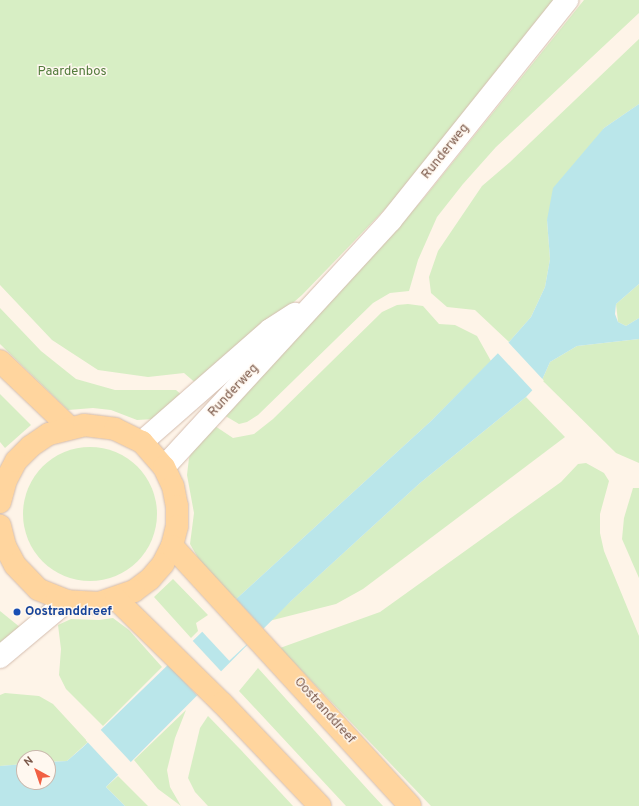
<!DOCTYPE html>
<html>
<head>
<meta charset="utf-8">
<style>
  body { margin:0 }
  #map { position:relative; width:639px; height:806px; overflow:hidden; background:#fef4e8; font-family:Overpass,sans-serif }
  div>[style] { position:absolute }
  .green>* { inset:0; background:#d7eec4 }
  .round { border-radius:50% }
  .water>* { inset:0; background:#bae6ea }
  .pier>* { inset:0; background:#fef4e8; transform-origin:0 0 }
  .roads { filter:drop-shadow(0 0 1px #d4bdaf) drop-shadow(0 0 1px #d4bdaf) }
  .minor>* { height:22px; margin:-11px; padding:0 11px; transform-origin:11px; border-radius:11px; background:#fff }
  .major>* { height:22px; margin:-11px; padding:0 11px; transform-origin:11px; border-radius:11px; background:#ffd59e }
  .dots>* { width:11px; height:11px; translate:-50% -50%; box-sizing:border-box; border:2px solid #fff8f0; border-radius:50% }
  span { translate:-50% -50%; white-space:nowrap; text-align:center; line-height:1.15; -webkit-text-stroke:3px #fff8f0; paint-order:stroke }
  .park-label { font-size:13px; color:#537c3c }
  .street-label { font-size:13px; color:#7b5849 }
  .transit-label { font-size:13px; color:#164399; font-weight:700 }
  .left { translate:0 -50%; text-align:left }
  .north { position:absolute; left:16px; top:750px; width:40px; height:40px; box-sizing:border-box; background:#fff8f0; border:1px solid #cab8ad; border-radius:50%; rotate:320deg; font-size:11px; font-weight:700; line-height:16px; text-align:center; color:#7b5849 }
  .north::after { content:''; display:block; margin:auto; width:14px; height:18px; background:#f16043; clip-path:polygon(50% 0,100% 100%,50% 72%,0 100%) }
</style>
</head>
<body>
<div id="map">
  <div class="green">
    <i style="clip-path:polygon(0 0,554px 0,389px 205px,302px 295px,198px 385px,184px 373px,148px 377px,98px 370px,52px 340px,0 285px)"></i>
    <i style="clip-path:polygon(584px 0,639px 0,639px 13px,496px 147px,463px 184px,437px 217px,418px 260px,409px 291px,390px 293px,373px 303px,258px 415px,247px 422px,239px 424px,222px 414px,424px 198px)"></i>
    <i style="clip-path:polygon(639px 39px,639px 104px,604px 128px,547px 220px,550px 259px,545px 287px,531px 317px,509px 342px,475px 310px,447px 307px,431px 293px,429px 277px,438px 251px,482px 186px,510px 162px)"></i>
    <i style="clip-path:polygon(639px 284px,639px 318px,626px 326px,618px 322px,616px 304px)"></i>
    <i style="clip-path:polygon(408px 304px,423px 306px,439px 324px,455px 325px,477px 336px,491px 361px,431px 421px,234px 601px,201px 563px,190px 544px,194px 513px,187px 475px,189px 458px,196px 443px,212px 424px,233px 438px,254px 434px,273px 419px,382px 312px,397px 305px)"></i>
    <i style="clip-path:polygon(0 308px,41px 351px,76px 379px,115px 390px,176px 390px,184px 397px,154px 419px,137px 420px,111px 410px,93px 408px,68px 410px,0 344px)"></i>
    <i style="clip-path:polygon(639px 339px,639px 463px,616px 453px,542px 380px,550px 362px,577px 346px)"></i>
    <i style="clip-path:polygon(0 394px,31px 425px,5px 448px,0 442px)"></i>
    <i style="clip-path:polygon(526px 397px,565px 437px,363px 589px,336px 604px,269px 621px,420px 483px)"></i>
    <i class="round" style="left:23px;top:447px;width:134px;height:134px"></i>
    <i style="clip-path:polygon(586px 463px,604px 473px,609px 481px,600px 514px,600px 533px,604px 551px,639px 636px,639px 806px,431px 806px,280px 648px,380px 612px,561px 482px,578px 464px)"></i>
    <i style="clip-path:polygon(633px 488px,639px 488px,639px 578px,622px 539px,624px 518px)"></i>
    <i style="clip-path:polygon(173px 579px,208px 615px,196px 623px,198px 631px,191px 638px,154px 597px)"></i>
    <i style="clip-path:polygon(0 611px,21px 628px,0 645px)"></i>
    <i style="clip-path:polygon(113px 618px,129px 630px,162px 667px,103px 726px,66px 689px,59px 675px,61px 649px,58px 625px,71px 619px,99px 620px)"></i>
    <i style="clip-path:polygon(258px 668px,370px 792px,383px 806px,346px 806px,239px 691px)"></i>
    <i style="clip-path:polygon(5px 693px,39px 696px,53px 704px,88px 742px,67px 761px,48px 762px,48px 758px,24px 758px,24px 764px,0 766px,0 695px)"></i>
    <i style="clip-path:polygon(186px 710px,175px 738px,167px 770px,170px 787px,181px 806px,158px 789px,134px 760px)"></i>
    <i style="clip-path:polygon(208px 716px,240px 749px,293px 806px,208px 806px,195px 792px,188px 778px,200px 728px)"></i>
    <i style="clip-path:polygon(118px 776px,148px 806px,125px 806px,106px 787px)"></i>
  </div>
  <div class="water">
    <i style="clip-path:polygon(639px 104px,639px 284px,616px 304px,615px 314px,618px 322px,626px 326px,639px 318px,639px 339px,577px 346px,550px 362px,542px 380px,526px 397px,420px 483px,291px 601px,106px 787px,125px 806px,0 806px,0 766px,24px 764px,24px 782px,48px 782px,48px 762px,67px 761px,82px 748px,234px 601px,431px 421px,509px 342px,531px 317px,545px 287px,550px 259px,547px 220px,553px 188px,604px 128px)"></i>
  </div>
  <div class="pier">
    <i style="left:507px;top:341px;width:54px;height:15px;rotate:47deg"></i>
    <i style="left:235px;top:598px;width:42px;height:47px;rotate:47deg"></i>
    <i style="left:191px;top:639px;width:45px;height:34px;rotate:47deg"></i>
    <i style="left:99px;top:728px;width:49px;height:18px;rotate:47deg"></i>
  </div>
  <div class="roads">
    <div class="minor">
      <i style="left:142px;top:442px;width:170px;rotate:-41.2deg"></i>
      <i style="left:270px;top:330px;width:30px;rotate:-33deg"></i>
      <i style="left:164px;top:467px;width:335px;rotate:-47.4deg"></i>
      <i style="left:391px;top:220px;width:282px;rotate:-51.3deg"></i>
      <i style="left:0;top:657px;width:87px;rotate:-39.9deg"></i>
    </div>
    <div class="major">
      <i style="left:0;top:361px;width:95px;rotate:43.7deg"></i>
      <i style="left:0;top:502px;width:23px;rotate:-75deg"></i>
      <i style="left:6px;top:480px;width:21px;rotate:-62deg"></i>
      <i style="left:16px;top:461px;width:21px;rotate:-45deg"></i>
      <i style="left:31px;top:446px;width:22px;rotate:-34deg"></i>
      <i style="left:49px;top:434px;width:36px;rotate:-14deg"></i>
      <i style="left:84px;top:425px;width:31px;rotate:7deg"></i>
      <i style="left:115px;top:429px;width:30px;rotate:26deg"></i>
      <i style="left:142px;top:442px;width:33px;rotate:49deg"></i>
      <i style="left:164px;top:467px;width:21px;rotate:65deg"></i>
      <i style="left:173px;top:486px;width:20px;rotate:79deg"></i>
      <i style="left:177px;top:506px;width:20px;rotate:90deg"></i>
      <i style="left:177px;top:526px;width:21px;rotate:104deg"></i>
      <i style="left:172px;top:546px;width:20px;rotate:117deg"></i>
      <i style="left:163px;top:564px;width:20px;rotate:131deg"></i>
      <i style="left:150px;top:579px;width:20px;rotate:143deg"></i>
      <i style="left:134px;top:591px;width:36px;rotate:161deg"></i>
      <i style="left:100px;top:603px;width:33px;rotate:-177deg"></i>
      <i style="left:67px;top:601px;width:31px;rotate:-158deg"></i>
      <i style="left:38px;top:589px;width:33px;rotate:-134deg"></i>
      <i style="left:15px;top:565px;width:21px;rotate:-118deg"></i>
      <i style="left:5px;top:546px;width:21px;rotate:-104deg"></i>
      <i style="left:172px;top:546px;width:352px;rotate:47.5deg"></i>
      <i style="left:116px;top:599px;width:148px;rotate:44.5deg"></i>
      <i style="left:222px;top:703px;width:142px;rotate:46.4deg"></i>
    </div>
  </div>
  <div class="dots">
    <i style="left:17px;top:612px;background:#1a4fb4"></i>
  </div>
  <div class="park-label">
    <span style="left:72px;top:72px">Paardenbos</span>
  </div>
  <div class="street-label">
    <span style="left:446px;top:152px;rotate:-51deg">Runderweg</span>
    <span style="left:234px;top:391px;rotate:-47deg">Runderweg</span>
    <span style="left:324px;top:711px;rotate:48deg">Oostranddreef</span>
  </div>
  <div class="transit-label">
    <span class="left" style="left:25px;top:612px">Oostranddreef</span>
  </div>
  <div class="north">N</div>
</div>
</body>
</html>
